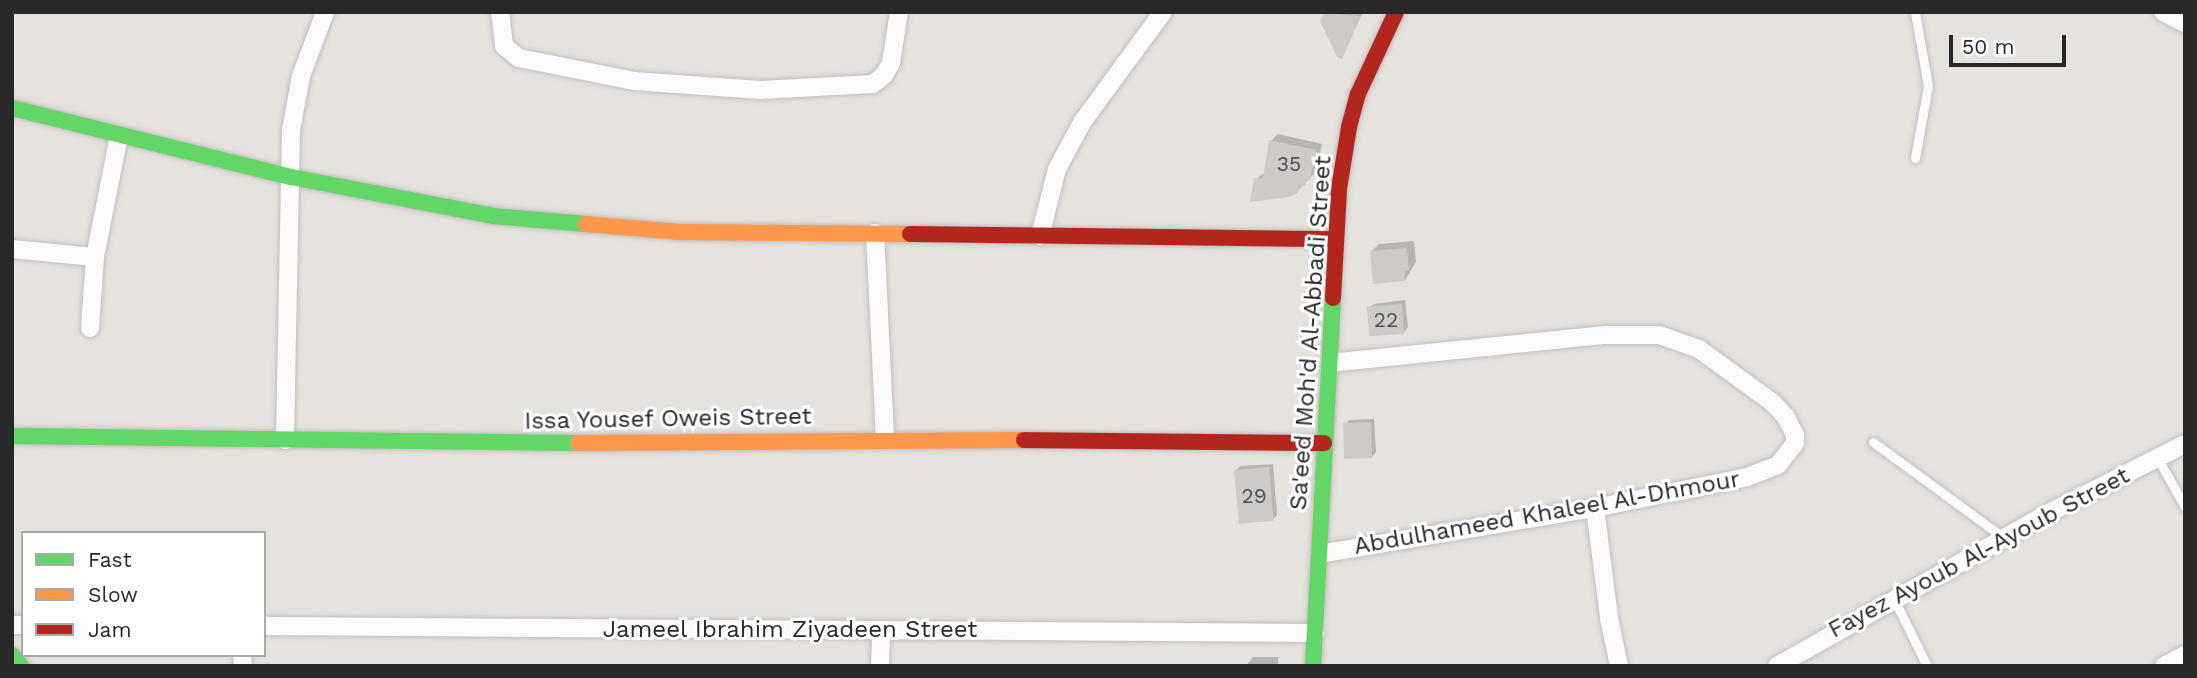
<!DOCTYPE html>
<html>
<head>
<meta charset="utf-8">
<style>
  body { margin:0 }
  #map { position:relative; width:2197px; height:678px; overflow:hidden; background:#e6e2de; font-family:"Work Sans",sans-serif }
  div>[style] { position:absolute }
  .shadow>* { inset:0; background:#0003 }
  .building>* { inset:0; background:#cdcac7; transform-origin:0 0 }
  .roads { filter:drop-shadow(0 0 2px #c0bebf) drop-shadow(0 0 2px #c0bebf) }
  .lane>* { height:9px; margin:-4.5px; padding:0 4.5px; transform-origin:4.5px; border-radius:4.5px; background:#fbfbfa }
  .street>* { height:18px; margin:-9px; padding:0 9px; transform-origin:9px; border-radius:9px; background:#fbfbfa }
  .fast>* { height:16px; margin:-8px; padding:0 8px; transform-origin:8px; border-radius:8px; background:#63d668 }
  .slow>* { height:16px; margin:-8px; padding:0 8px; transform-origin:8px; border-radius:8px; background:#ff974d }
  .jam>* { height:16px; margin:-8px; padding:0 8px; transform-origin:8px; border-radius:8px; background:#b3261e }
  span { translate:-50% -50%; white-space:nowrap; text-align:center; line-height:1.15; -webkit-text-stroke:6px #fff; paint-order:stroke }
  .number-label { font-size:21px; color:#525150 }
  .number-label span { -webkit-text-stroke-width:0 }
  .street-label { font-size:24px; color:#282828 }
  .frame { position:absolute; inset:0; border:14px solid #282828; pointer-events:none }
  .legend { position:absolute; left:21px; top:531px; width:245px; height:126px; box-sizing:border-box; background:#fff; border:2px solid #a9a9a9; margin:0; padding:9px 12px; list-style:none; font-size:21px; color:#282828 }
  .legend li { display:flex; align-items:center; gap:14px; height:35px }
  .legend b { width:35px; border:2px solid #a9a9a9 }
  .scale { position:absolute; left:1949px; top:35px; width:117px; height:32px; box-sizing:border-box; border:4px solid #282828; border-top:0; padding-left:9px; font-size:21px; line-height:24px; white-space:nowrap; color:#282828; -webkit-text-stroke:5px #fff; paint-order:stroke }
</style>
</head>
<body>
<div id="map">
  <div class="shadow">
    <i style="clip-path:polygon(1328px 12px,1363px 12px,1341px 57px,1326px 14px)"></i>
    <i style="clip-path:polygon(1278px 134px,1322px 144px,1317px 171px,1297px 191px,1256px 179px,1266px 172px,1271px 141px)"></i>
    <i style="clip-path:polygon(1414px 241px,1416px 262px,1405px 280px,1372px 251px,1379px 244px)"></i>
    <i style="clip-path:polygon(1405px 300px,1408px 327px,1404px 332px,1369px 308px,1374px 304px)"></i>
    <i style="clip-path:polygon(1374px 419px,1376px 452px,1372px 457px,1345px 425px,1349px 420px)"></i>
    <i style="clip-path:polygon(1273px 464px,1277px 515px,1273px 519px,1236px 471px,1240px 466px)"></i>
    <i style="clip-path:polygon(1253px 657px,1278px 657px,1278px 666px,1246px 666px)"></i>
  </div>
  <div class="building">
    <i style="clip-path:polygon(1324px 13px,1361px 16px,1342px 59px,1337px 57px,1320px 21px)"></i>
    <i style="clip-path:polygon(1269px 140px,1316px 150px,1310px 180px,1306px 180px,1305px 186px,1299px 186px,1298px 193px,1289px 197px,1250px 202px,1254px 178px,1263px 178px)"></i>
    <i style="clip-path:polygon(1407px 248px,1409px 270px,1405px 271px,1405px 281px,1373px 284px,1370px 251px)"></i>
    <i style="left:1402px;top:304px;width:30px;height:35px;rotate:86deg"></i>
    <i style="left:1371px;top:422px;width:36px;height:28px;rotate:88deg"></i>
    <i style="left:1269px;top:467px;width:54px;height:35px;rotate:85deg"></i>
  </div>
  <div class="roads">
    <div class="lane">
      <i style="left:1915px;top:158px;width:73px;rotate:-79.8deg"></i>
      <i style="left:1928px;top:86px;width:75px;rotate:-100deg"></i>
      <i style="left:1873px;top:442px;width:162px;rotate:36.2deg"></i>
      <i style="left:2157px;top:457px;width:57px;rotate:60.8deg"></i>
      <i style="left:1894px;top:599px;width:75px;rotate:63.8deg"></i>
    </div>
    <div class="street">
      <i style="left:500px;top:12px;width:34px;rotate:83deg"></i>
      <i style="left:504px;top:46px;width:19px;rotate:39deg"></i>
      <i style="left:519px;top:58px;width:117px;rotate:11.3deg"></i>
      <i style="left:634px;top:81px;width:126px;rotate:4.1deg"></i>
      <i style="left:760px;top:90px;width:113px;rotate:-3deg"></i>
      <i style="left:873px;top:84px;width:14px;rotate:-39deg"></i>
      <i style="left:884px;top:75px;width:14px;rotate:-60deg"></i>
      <i style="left:891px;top:63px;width:52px;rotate:-81.1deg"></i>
      <i style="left:2163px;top:12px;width:25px;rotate:27deg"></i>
      <i style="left:875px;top:233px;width:206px;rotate:87.2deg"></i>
      <i style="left:1040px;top:236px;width:69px;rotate:-75.8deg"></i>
      <i style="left:1057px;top:169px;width:55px;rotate:-61.6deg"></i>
      <i style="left:1083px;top:121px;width:135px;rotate:-53.7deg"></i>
      <i style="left:12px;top:249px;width:83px;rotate:5.5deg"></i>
      <i style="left:90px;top:328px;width:71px;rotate:-86deg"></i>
      <i style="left:95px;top:257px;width:123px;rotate:-78.8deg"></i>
      <i style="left:285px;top:440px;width:310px;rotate:-88.9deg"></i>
      <i style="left:291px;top:130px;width:55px;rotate:-79.5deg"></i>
      <i style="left:301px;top:76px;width:68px;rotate:-69.4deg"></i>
      <i style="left:1595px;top:508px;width:111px;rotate:82.7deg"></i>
      <i style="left:1609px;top:618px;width:49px;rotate:78.2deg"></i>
      <i style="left:1320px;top:554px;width:279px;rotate:-9.5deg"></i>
      <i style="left:1595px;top:508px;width:155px;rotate:-11.5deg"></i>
      <i style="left:1747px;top:477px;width:33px;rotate:-21deg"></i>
      <i style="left:1778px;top:465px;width:28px;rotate:-52deg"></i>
      <i style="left:1795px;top:443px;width:8px;rotate:-90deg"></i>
      <i style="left:1795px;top:435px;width:20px;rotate:-117deg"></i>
      <i style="left:1786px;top:417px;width:19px;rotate:-133deg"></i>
      <i style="left:1773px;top:403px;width:92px;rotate:-143.9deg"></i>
      <i style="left:1699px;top:349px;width:42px;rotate:-160.7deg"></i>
      <i style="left:1659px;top:335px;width:55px;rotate:180deg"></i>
      <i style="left:1604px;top:335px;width:275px;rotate:174.2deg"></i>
      <i style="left:12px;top:625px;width:11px"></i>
      <i style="left:264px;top:626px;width:1051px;rotate:0.38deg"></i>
      <i style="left:242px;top:655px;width:11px;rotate:85deg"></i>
      <i style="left:880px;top:666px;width:36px;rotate:-88deg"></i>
      <i style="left:1777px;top:666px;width:303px;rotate:-29.4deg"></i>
      <i style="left:2041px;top:517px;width:161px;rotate:-26.9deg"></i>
      <i style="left:2164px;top:666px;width:24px;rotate:-28deg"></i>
    </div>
    <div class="fast">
      <i style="left:12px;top:108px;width:287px;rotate:13.9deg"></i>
      <i style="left:291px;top:177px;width:206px;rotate:10.9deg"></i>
      <i style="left:493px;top:216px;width:93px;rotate:4.9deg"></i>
      <i style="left:12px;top:436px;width:566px;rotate:0.71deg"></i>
      <i style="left:12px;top:655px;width:14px;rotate:51deg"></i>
      <i style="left:1313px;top:666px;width:369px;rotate:-86.9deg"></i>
    </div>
    <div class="slow">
      <i style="left:586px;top:224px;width:94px;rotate:4.9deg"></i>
      <i style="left:680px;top:232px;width:230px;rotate:0.5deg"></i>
      <i style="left:578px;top:443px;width:446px;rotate:-0.4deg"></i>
    </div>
    <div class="jam">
      <i style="left:910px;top:234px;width:425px;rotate:0.7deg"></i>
      <i style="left:1333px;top:298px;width:109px;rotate:-86.8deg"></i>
      <i style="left:1339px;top:189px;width:63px;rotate:-80.8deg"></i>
      <i style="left:1349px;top:127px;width:34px;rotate:-75deg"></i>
      <i style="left:1358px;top:94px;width:90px;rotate:-65.1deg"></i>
      <i style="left:1024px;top:440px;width:300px;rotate:0.6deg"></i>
    </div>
  </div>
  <div class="number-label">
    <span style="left:1289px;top:164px">35</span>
    <span style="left:1386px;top:320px">22</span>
    <span style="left:1254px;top:496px">29</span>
  </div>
  <div class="street-label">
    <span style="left:1311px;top:333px;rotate:-86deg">Sa'eed Moh'd Al-Abbadi Street</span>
    <span style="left:668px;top:419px;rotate:-1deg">Issa Yousef Oweis Street</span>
    <span style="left:1547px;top:513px;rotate:-10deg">Abdulhameed Khaleel Al-Dhmour</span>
    <span style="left:1979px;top:553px;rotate:-28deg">Fayez Ayoub Al-Ayoub Street</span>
    <span style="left:790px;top:630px">Jameel Ibrahim Ziyadeen Street</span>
  </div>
  <div class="frame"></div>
  <ul class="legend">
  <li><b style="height:9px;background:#63d668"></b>Fast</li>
  <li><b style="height:9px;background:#ff974d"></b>Slow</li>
  <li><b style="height:9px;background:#b3261e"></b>Jam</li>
  </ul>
  <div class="scale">50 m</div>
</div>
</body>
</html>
